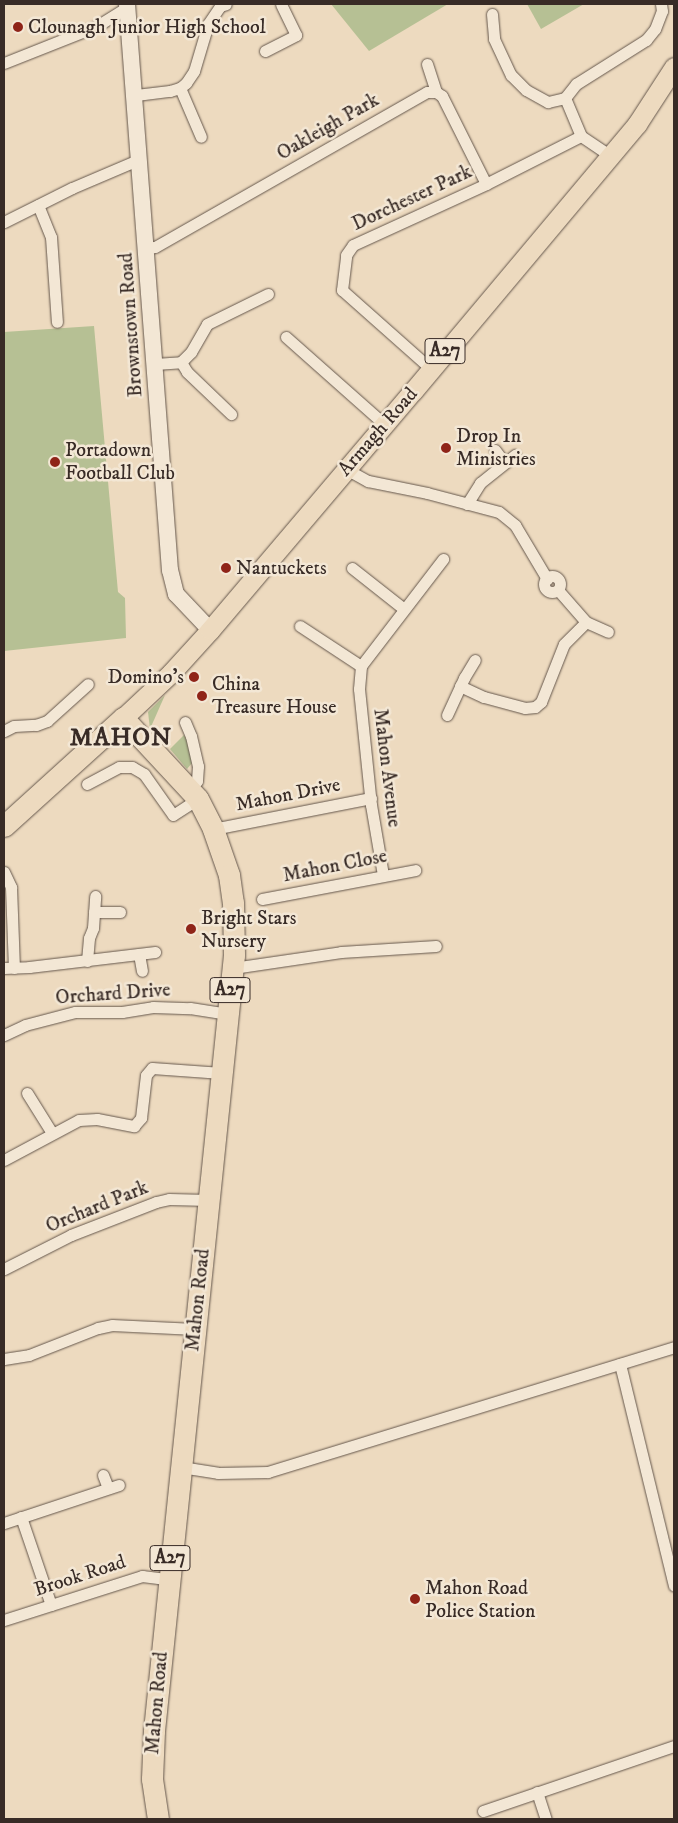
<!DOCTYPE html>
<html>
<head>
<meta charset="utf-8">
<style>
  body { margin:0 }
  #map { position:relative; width:678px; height:1823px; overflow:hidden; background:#eddabf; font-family:"IM FELL DW Pica",serif }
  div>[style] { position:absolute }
  .green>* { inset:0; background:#b6c094 }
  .roads { filter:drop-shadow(0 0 1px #65574c) drop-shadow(0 0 1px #65574c) }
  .street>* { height:11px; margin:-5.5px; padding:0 5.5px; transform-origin:5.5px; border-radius:5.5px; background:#f3e7d5 }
  .street>.ring { margin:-5.5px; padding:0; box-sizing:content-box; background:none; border:11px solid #f3e7d5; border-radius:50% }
  .secondary>* { height:16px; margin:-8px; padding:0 8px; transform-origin:8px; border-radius:8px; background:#f3e7d5 }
  .primary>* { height:19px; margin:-9.5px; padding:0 9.5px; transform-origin:9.5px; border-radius:9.5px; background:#eddabf }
  .highway>* { height:21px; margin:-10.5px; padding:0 10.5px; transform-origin:10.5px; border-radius:10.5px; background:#eddabf }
  .dots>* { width:14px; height:14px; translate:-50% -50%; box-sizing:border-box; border:2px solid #f3e7d5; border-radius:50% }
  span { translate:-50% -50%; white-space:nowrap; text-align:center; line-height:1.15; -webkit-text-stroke:5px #f3e7d5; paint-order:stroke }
  .shield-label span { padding:1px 4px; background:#f3e7d5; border:1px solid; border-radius:4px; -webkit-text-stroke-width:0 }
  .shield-label { font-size:19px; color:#382b26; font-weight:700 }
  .poi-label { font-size:20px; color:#382b26 }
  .left { translate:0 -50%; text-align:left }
  .right { translate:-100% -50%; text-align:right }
  .street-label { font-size:20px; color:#382b26 }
  .district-label { font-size:25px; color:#382b26; font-weight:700; letter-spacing:1px }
  .frame { position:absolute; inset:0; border:5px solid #382b26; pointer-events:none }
</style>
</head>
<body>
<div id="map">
  <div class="green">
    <i style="clip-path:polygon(331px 4px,448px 4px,369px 51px)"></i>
    <i style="clip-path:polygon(527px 4px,584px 4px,541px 29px)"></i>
    <i style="clip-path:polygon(94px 326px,118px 592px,125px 598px,126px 638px,4px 651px,4px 332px)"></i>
    <i style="clip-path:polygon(165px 695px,150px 729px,148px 712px)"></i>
    <i style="clip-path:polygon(184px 735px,187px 740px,192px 763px,187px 769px,170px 749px)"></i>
  </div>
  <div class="roads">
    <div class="street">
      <i style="left:492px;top:14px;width:25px;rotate:85deg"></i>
      <i style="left:494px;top:39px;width:40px;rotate:65deg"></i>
      <i style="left:511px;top:75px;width:21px;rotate:45deg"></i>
      <i style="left:526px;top:90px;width:25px;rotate:29deg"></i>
      <i style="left:548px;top:102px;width:17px;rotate:-13deg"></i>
      <i style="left:265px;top:51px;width:35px;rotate:-27deg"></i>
      <i style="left:296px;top:35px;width:34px;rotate:-116deg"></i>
      <i style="left:4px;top:63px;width:100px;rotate:-21.7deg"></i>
      <i style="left:97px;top:26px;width:36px;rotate:-32deg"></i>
      <i style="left:427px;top:64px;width:29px;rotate:72deg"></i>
      <i style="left:180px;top:88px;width:53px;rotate:66.8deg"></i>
      <i style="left:136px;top:95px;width:34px;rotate:-7deg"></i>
      <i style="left:170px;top:91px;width:10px;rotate:-17deg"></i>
      <i style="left:180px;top:88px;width:8px;rotate:-40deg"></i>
      <i style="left:186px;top:83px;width:14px;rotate:-56deg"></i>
      <i style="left:194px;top:71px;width:49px;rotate:-73.4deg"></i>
      <i style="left:208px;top:24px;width:22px;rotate:-56deg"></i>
      <i style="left:220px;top:6px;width:6px;rotate:-18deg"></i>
      <i style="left:581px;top:136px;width:41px;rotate:-112.8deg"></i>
      <i style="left:565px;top:98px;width:18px;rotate:-52deg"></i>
      <i style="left:576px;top:84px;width:83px;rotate:-32.2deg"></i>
      <i style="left:646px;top:40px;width:14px;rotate:-51deg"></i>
      <i style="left:655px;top:29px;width:19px;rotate:-69deg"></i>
      <i style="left:662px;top:11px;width:7px;rotate:-98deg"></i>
      <i style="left:38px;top:205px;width:35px;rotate:68deg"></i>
      <i style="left:51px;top:237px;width:85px;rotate:86deg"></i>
      <i style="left:4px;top:222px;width:76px;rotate:-26.6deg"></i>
      <i style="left:72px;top:188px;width:74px;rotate:-23.1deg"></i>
      <i style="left:146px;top:249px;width:9px;rotate:-13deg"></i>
      <i style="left:155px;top:247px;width:313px;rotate:-29.7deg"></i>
      <i style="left:427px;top:92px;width:9px"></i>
      <i style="left:436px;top:92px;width:7px;rotate:34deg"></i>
      <i style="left:442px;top:96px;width:98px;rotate:63.4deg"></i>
      <i style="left:286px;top:337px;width:131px;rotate:41.6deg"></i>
      <i style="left:181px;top:362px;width:12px;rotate:59deg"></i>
      <i style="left:187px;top:372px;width:61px;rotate:43.7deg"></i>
      <i style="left:155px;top:364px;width:26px;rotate:-4deg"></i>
      <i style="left:181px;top:362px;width:14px;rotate:-45deg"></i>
      <i style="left:191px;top:352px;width:32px;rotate:-60deg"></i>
      <i style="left:207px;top:324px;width:68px;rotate:-26.2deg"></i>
      <i style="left:431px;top:369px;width:119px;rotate:-138.4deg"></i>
      <i style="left:342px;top:290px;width:35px;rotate:-83deg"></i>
      <i style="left:346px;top:255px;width:12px;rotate:-55deg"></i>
      <i style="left:353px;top:245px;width:146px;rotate:-24.6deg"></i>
      <i style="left:486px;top:184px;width:106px;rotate:-26.8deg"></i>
      <i style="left:581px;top:136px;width:36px;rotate:34deg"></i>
      <i style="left:495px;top:450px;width:15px;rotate:53deg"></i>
      <i style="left:346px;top:469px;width:25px;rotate:29deg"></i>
      <i style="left:368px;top:481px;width:60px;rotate:11.5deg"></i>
      <i style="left:427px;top:493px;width:74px;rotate:14.8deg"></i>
      <i style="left:499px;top:512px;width:21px;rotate:39deg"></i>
      <i style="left:515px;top:525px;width:63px;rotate:59.3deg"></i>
      <i style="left:467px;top:504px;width:25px;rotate:-58deg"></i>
      <i style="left:480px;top:483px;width:45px;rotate:-38.7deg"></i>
      <i style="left:352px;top:568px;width:66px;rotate:38.3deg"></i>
      <i class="ring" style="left:544px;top:576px;width:5px;height:5px"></i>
      <i style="left:558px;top:590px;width:43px;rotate:48.8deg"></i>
      <i style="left:586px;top:622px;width:24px;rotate:24deg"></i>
      <i style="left:300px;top:626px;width:73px;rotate:33.3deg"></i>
      <i style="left:460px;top:686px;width:26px;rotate:25deg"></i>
      <i style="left:484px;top:697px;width:42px;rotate:15deg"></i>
      <i style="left:525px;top:708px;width:10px;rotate:-6deg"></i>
      <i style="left:535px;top:707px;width:8px;rotate:-40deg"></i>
      <i style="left:541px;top:702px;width:62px;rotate:-68.4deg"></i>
      <i style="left:564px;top:644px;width:31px;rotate:-45deg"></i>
      <i style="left:447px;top:715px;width:41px;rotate:-65.3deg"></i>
      <i style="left:464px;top:678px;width:21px;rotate:-59deg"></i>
      <i style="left:185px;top:722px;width:15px;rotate:67deg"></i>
      <i style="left:191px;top:736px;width:31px;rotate:77deg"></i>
      <i style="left:198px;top:766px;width:15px;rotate:94deg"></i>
      <i style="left:197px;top:781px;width:11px;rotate:131deg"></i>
      <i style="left:4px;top:731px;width:11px;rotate:-27deg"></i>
      <i style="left:14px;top:726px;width:22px;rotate:-3deg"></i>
      <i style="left:36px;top:725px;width:12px;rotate:-20deg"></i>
      <i style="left:47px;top:721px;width:55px;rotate:-42.1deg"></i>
      <i style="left:87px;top:784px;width:36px;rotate:-28deg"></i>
      <i style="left:119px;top:767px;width:13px"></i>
      <i style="left:132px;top:767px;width:14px;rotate:30deg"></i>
      <i style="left:144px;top:774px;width:50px;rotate:54.7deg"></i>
      <i style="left:173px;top:815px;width:30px;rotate:-33deg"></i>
      <i style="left:213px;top:829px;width:161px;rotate:-11.1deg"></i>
      <i style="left:4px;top:872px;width:17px;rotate:65deg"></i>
      <i style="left:11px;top:887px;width:81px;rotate:87.9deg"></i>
      <i style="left:383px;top:875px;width:71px;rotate:-99.7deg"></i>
      <i style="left:371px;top:805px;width:117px;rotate:-95.9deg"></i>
      <i style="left:359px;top:689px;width:23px;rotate:-85deg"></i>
      <i style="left:361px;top:666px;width:135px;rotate:-52.5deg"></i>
      <i style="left:262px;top:899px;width:156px;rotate:-10.7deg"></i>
      <i style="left:94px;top:912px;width:26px"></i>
      <i style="left:139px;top:954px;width:17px;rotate:80deg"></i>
      <i style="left:87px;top:961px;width:23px;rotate:-85deg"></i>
      <i style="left:89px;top:938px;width:11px;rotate:-68deg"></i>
      <i style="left:93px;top:928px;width:32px;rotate:-86deg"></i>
      <i style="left:4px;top:968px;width:25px;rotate:-2deg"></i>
      <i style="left:29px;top:967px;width:127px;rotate:-6.8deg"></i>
      <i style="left:233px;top:968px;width:109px;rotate:-8.4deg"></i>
      <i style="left:341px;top:952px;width:95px;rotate:-3.6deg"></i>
      <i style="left:4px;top:1035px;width:23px;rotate:-25deg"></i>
      <i style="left:25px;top:1025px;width:52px;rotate:-14.6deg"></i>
      <i style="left:75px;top:1012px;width:47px"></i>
      <i style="left:122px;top:1012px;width:31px;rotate:-9deg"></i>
      <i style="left:153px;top:1007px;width:37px;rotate:2deg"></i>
      <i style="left:190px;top:1008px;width:37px;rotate:9deg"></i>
      <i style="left:27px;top:1093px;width:47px;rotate:58deg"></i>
      <i style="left:4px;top:1160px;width:85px;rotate:-28.1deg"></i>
      <i style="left:79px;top:1120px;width:18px;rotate:-3deg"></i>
      <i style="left:97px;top:1119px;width:38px;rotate:11deg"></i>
      <i style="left:134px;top:1126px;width:11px;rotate:-49deg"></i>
      <i style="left:141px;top:1118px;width:43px;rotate:-83.4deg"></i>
      <i style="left:146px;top:1075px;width:9px;rotate:-49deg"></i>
      <i style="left:152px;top:1068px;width:70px;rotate:4.1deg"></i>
      <i style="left:4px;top:1269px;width:75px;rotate:-26.9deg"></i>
      <i style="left:71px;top:1235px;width:91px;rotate:-21.2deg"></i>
      <i style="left:156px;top:1202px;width:13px;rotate:-13deg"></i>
      <i style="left:169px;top:1199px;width:40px;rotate:1.4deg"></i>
      <i style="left:4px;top:1359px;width:25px;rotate:-9deg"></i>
      <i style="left:29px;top:1355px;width:74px;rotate:-21.4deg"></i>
      <i style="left:98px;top:1328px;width:14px;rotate:-12deg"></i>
      <i style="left:112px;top:1325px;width:83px;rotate:2.8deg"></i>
      <i style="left:620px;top:1364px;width:228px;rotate:76.3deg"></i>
      <i style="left:181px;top:1467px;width:37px;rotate:9deg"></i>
      <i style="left:218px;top:1473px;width:50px;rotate:-1.1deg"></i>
      <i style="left:268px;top:1472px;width:425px;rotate:-17.1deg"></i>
      <i style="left:103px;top:1475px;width:14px;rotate:69deg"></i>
      <i style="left:21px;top:1517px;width:93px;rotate:71.2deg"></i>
      <i style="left:4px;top:1523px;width:121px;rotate:-18.3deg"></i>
      <i style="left:4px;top:1620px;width:145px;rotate:-17.7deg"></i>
      <i style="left:142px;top:1576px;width:26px;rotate:7deg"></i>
      <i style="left:537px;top:1792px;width:28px;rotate:72deg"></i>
      <i style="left:483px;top:1811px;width:202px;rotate:-18.8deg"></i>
    </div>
    <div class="secondary">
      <i style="left:127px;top:4px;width:568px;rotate:85.66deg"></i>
      <i style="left:170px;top:570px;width:25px;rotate:76deg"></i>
      <i style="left:176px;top:594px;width:50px;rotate:46.6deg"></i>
    </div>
    <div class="primary">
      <i style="left:123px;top:718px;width:66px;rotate:-43.2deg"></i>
      <i style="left:171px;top:673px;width:58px;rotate:-47.8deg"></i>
      <i style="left:210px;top:630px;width:314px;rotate:-49.7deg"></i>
      <i style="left:413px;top:391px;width:349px;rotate:-50deg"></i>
      <i style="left:637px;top:124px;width:68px;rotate:-57deg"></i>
    </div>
    <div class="highway">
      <i style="left:4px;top:826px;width:161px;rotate:-42.2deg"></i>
      <i style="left:123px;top:718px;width:110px;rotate:47.2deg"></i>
      <i style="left:198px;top:799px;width:34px;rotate:63deg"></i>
      <i style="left:213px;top:829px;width:49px;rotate:70.8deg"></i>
      <i style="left:229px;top:875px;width:27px;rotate:82deg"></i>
      <i style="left:233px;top:902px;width:53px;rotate:88.9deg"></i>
      <i style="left:234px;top:955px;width:780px;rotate:95.89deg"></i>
      <i style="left:154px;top:1731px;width:48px;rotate:92.4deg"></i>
      <i style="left:152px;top:1779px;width:40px;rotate:81.5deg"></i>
    </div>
  </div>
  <div class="dots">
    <i style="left:18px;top:27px;background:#8f2418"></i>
    <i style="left:446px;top:448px;background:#8f2418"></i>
    <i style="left:55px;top:462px;background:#8f2418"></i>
    <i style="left:226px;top:568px;background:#8f2418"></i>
    <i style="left:194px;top:677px;background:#8f2418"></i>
    <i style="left:202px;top:696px;background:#8f2418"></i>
    <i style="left:191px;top:929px;background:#8f2418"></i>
    <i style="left:415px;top:1599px;background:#8f2418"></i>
  </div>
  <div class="shield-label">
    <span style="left:445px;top:351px">A27</span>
    <span style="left:230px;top:990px">A27</span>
    <span style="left:170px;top:1558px">A27</span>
  </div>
  <div class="poi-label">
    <span class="left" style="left:28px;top:27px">Clounagh Junior High School</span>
    <span class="left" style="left:456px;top:448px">Drop In<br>Ministries</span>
    <span class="left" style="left:65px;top:462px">Portadown<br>Football Club</span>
    <span class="left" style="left:236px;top:568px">Nantuckets</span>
    <span class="right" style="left:184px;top:677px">Domino's</span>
    <span class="left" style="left:212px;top:696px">China<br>Treasure House</span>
    <span class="left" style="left:201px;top:930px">Bright Stars<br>Nursery</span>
    <span class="left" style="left:425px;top:1600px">Mahon Road<br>Police Station</span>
  </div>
  <div class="street-label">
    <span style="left:328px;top:127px;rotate:-30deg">Oakleigh Park</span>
    <span style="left:412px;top:198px;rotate:-25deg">Dorchester Park</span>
    <span style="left:131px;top:325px;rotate:-94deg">Brownstown Road</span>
    <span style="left:378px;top:432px;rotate:-49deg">Armagh Road</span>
    <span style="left:387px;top:768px;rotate:83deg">Mahon Avenue</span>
    <span style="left:288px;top:795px;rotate:-11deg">Mahon Drive</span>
    <span style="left:335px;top:866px;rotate:-11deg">Mahon Close</span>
    <span style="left:113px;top:994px;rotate:-4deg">Orchard Drive</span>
    <span style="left:97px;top:1207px;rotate:-22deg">Orchard Park</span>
    <span style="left:198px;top:1300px;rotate:-84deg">Mahon Road</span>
    <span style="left:80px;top:1576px;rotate:-18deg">Brook Road</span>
    <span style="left:157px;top:1703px;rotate:-85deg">Mahon Road</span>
  </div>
  <div class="district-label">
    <span style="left:121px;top:738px">MAHON</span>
  </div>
  <div class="frame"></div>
</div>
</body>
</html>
